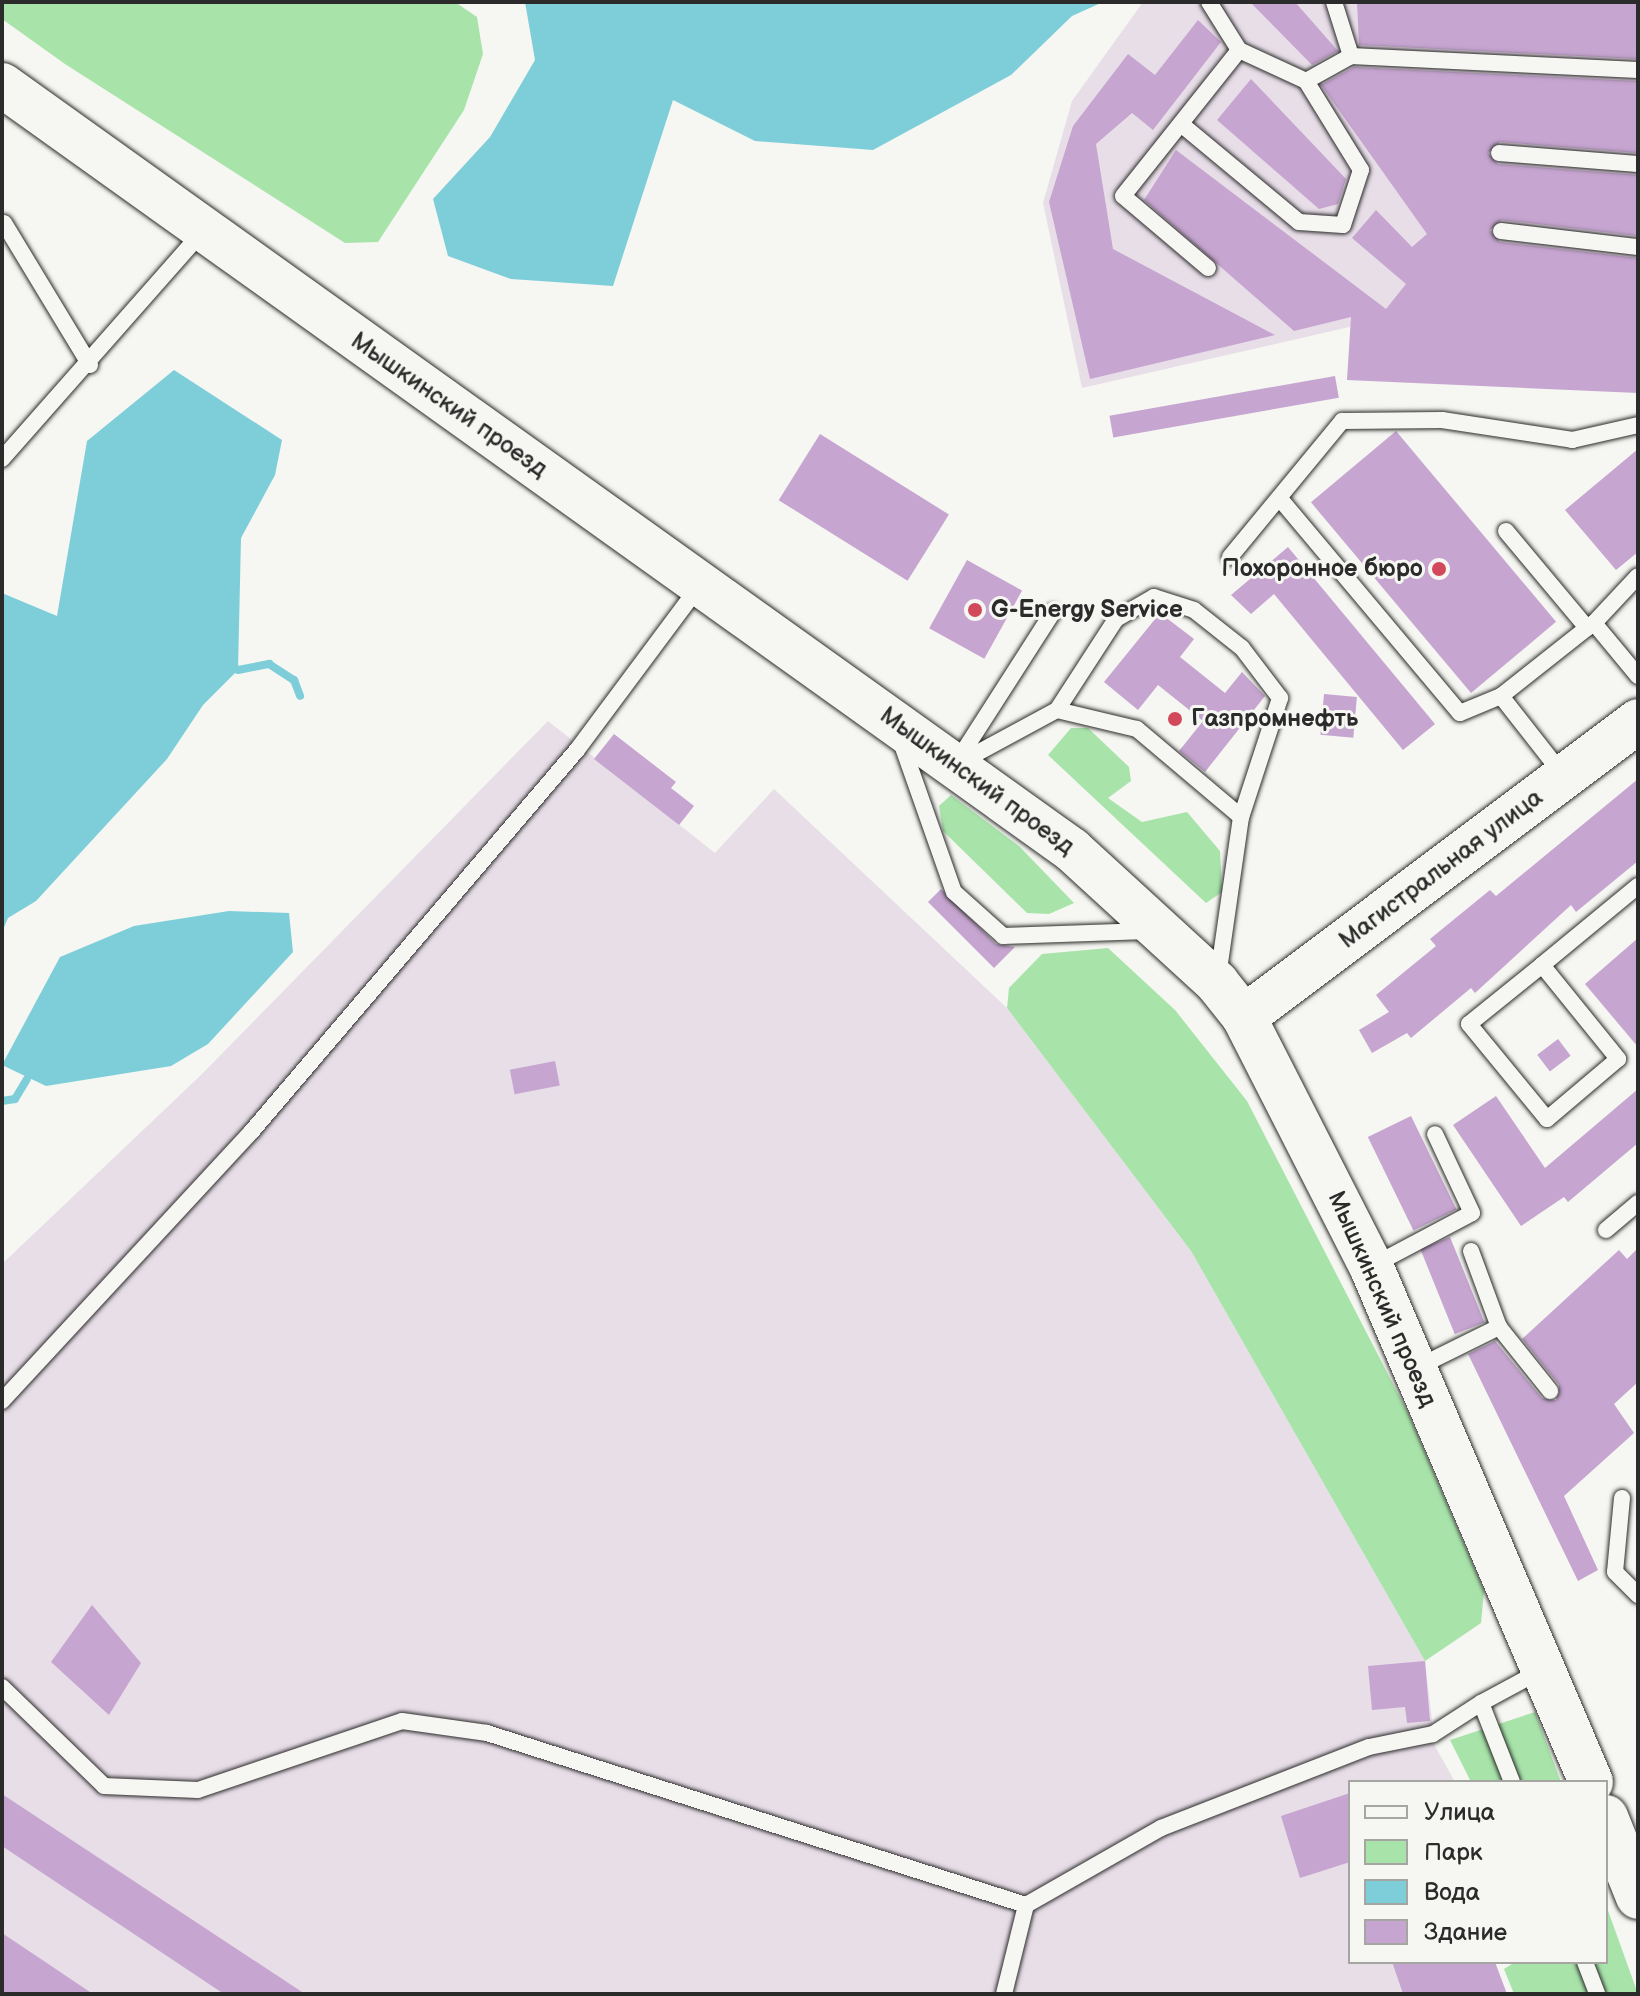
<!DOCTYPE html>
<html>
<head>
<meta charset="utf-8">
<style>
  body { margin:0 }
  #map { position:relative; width:1640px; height:1996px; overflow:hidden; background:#f6f6f2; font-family:"Balsamiq Sans",sans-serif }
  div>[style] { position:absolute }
  .built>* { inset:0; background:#e8dee8 }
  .green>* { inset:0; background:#a8e4aa }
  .water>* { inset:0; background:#7eceda }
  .stream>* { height:8px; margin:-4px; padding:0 4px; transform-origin:4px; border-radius:4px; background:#7eceda }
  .building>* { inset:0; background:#c6a5d0; transform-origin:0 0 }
  .roads { filter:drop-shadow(0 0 2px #2b2b2b) drop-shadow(0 0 2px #2b2b2b) }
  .lane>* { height:16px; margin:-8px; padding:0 8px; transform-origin:8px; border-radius:8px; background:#f6f6f2 }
  .secondary>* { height:44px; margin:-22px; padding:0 22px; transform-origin:22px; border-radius:22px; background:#f6f6f2 }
  .dots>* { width:22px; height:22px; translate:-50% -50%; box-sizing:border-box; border:4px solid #f6f6f2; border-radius:50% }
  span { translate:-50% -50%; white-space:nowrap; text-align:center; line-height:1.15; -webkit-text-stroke:6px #f6f6f2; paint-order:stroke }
  .street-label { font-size:24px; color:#2b2b2b }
  .poi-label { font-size:24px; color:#2b2b2b; font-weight:700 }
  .right { translate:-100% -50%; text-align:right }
  .left { translate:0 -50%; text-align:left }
  .frame { position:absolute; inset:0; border:4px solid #2b2b2b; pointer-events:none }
  .legend { position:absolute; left:1348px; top:1780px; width:260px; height:184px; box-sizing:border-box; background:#f6f6f2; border:2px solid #a5a5a2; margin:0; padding:10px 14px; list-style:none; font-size:24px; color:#2b2b2b }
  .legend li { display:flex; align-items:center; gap:16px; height:40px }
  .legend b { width:40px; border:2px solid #a5a5a2 }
</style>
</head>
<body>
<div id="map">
  <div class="built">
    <i style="clip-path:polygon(1143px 2px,1638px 2px,1638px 340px,1354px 326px,1082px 388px,1043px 203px,1072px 101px)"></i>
    <i style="clip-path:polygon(548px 721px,715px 853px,774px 789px,1007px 1008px,1191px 1251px,1425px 1661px,1435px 1746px,1455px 1782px,1350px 1782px,1350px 1962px,1392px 1962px,1403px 1994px,2px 1994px,2px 1264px,201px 1075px)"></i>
  </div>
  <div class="green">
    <i style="clip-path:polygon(2px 2px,455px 2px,477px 17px,483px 54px,464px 110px,378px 242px,345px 243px,65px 64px,2px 19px)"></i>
    <i style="clip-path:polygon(1071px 728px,1088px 728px,1129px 767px,1131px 781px,1108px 798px,1142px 822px,1187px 812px,1220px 851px,1222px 892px,1206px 903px,1048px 755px)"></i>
    <i style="clip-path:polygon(951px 795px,1019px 846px,1074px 903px,1049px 914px,1027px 913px,943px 831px,939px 806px)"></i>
    <i style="clip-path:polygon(1108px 948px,1175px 1010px,1247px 1101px,1408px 1413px,1484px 1591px,1481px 1623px,1425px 1661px,1191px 1251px,1007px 1008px,1009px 988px,1042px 954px)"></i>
    <i style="clip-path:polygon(1535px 1712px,1561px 1782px,1471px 1782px,1450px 1740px)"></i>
    <i style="clip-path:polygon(1606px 1905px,1638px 1994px,1514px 1994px,1504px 1969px,1515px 1962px,1606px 1962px)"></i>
  </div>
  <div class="water">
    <i style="clip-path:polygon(525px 2px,1103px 2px,1072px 16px,1011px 75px,873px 150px,755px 141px,673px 100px,613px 286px,511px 279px,448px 256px,433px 199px,490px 137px,535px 60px)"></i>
    <i style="clip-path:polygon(174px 370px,282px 440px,275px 475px,241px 538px,238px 670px,203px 705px,167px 759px,36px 901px,8px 918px,2px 932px,2px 593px,57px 616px,87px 441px)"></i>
    <i style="clip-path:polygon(229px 911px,289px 913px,293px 952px,208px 1044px,171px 1066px,46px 1086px,2px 1065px,60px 957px,134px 926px)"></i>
  </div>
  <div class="stream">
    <i style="left:238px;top:670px;width:32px;rotate:-11deg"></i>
    <i style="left:269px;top:664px;width:30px;rotate:33deg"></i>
    <i style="left:294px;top:680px;width:17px;rotate:69deg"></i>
    <i style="left:2px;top:1101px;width:13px;rotate:-9deg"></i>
    <i style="left:15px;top:1099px;width:23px;rotate:-59deg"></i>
  </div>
  <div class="building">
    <i style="clip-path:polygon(1250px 2px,1295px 2px,1338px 51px,1312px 65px)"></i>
    <i style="clip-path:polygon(1357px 2px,1638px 3px,1638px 59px,1359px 45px)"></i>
    <i style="clip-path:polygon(1198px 20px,1221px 42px,1153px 130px,1132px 113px,1096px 144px,1113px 249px,1275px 335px,1090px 379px,1049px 202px,1073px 126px,1128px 54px,1155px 75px)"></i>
    <i style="clip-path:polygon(1354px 67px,1638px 81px,1638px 153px,1500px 142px,1488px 153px,1498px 164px,1638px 175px,1638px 236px,1502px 220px,1490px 230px,1500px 242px,1638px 258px,1638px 393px,1347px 380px,1351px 317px,1294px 331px,1144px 200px,1176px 150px,1386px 309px,1406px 284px,1352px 238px,1376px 210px,1412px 247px,1427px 234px,1321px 85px)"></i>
    <i style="clip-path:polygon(1251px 79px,1346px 179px,1338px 204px,1319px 209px,1217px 120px)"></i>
    <i style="left:1335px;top:376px;width:22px;height:229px;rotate:80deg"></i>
    <i style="left:1396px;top:431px;width:249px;height:111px;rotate:50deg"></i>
    <i style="left:820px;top:434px;width:152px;height:78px;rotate:32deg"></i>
    <i style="clip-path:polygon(1638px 449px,1638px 552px,1616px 570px,1565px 510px)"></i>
    <i style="clip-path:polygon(1288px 547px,1435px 724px,1403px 750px,1274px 594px,1251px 614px,1231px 595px)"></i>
    <i style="left:967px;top:560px;width:63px;height:78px;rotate:29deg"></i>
    <i style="clip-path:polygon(1160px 613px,1194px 639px,1180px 657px,1225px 693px,1242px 672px,1265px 696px,1205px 772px,1179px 751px,1203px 721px,1158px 685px,1138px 710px,1104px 682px)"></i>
    <i style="left:1324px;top:694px;width:33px;height:41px;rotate:5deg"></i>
    <i style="clip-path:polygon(614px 734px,676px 782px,671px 788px,694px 806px,679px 825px,594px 759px)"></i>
    <i style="clip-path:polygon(1638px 779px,1638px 861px,1576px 912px,1571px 905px,1475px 993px,1471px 988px,1411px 1038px,1407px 1033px,1372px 1053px,1359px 1030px,1389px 1012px,1376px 995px,1436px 946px,1430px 939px,1490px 890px,1496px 896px)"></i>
    <i style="clip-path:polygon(941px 889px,996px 944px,1015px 947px,994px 968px,928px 902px)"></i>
    <i style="clip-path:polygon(1638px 938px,1638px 1047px,1585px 984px)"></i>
    <i style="left:1558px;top:1039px;width:21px;height:26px;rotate:53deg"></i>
    <i style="left:555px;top:1061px;width:25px;height:46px;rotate:79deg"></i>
    <i style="clip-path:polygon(1638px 1089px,1638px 1143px,1568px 1202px,1564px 1197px,1521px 1226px,1453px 1125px,1496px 1096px,1545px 1168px)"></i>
    <i style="left:1411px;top:1116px;width:104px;height:48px;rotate:64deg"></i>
    <i style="left:1450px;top:1237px;width:92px;height:32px;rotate:68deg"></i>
    <i style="clip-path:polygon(1638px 1248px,1638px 1382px,1614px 1404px,1634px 1433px,1564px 1496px,1598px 1570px,1578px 1581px,1468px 1354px,1495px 1341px,1542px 1398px,1556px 1400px,1559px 1385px,1522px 1339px,1619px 1250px,1627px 1259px)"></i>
    <i style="clip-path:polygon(92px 1605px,141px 1663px,109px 1715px,51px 1662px)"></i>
    <i style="clip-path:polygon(1425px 1661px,1430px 1721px,1407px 1723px,1405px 1707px,1372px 1710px,1368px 1666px)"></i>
    <i style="clip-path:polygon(1350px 1793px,1350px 1862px,1300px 1878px,1281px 1816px)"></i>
    <i style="clip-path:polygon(2px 1794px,305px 1994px,224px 1994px,2px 1846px)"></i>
    <i style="clip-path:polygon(2px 1933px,93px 1994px,2px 1994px)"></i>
    <i style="clip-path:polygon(1392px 1962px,1495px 1962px,1507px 1994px,1403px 1994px)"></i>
  </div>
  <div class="roads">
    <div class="lane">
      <i style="left:1209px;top:2px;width:57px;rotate:58deg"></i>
      <i style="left:1334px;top:2px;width:57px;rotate:72.5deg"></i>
      <i style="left:1181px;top:124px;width:153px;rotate:39.7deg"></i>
      <i style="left:1299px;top:222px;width:44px;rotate:3.9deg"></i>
      <i style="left:1343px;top:225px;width:58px;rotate:-71.9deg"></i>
      <i style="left:1361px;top:170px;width:105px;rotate:-121.7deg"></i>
      <i style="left:1499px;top:153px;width:139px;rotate:4.5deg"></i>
      <i style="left:4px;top:223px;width:166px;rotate:58.8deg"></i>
      <i style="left:1501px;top:231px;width:138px;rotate:6.7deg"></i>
      <i style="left:1208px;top:268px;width:111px;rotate:-139.7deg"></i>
      <i style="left:1123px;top:196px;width:186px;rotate:-51.5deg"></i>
      <i style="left:1239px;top:50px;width:74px;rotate:24.8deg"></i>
      <i style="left:1306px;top:81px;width:51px;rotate:-29.1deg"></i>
      <i style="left:1351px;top:56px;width:287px;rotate:2.8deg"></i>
      <i style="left:2px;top:459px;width:303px;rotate:-48.6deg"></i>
      <i style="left:1281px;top:500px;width:278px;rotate:50deg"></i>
      <i style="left:1460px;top:713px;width:44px;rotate:-22.5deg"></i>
      <i style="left:1506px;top:531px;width:126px;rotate:50.1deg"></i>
      <i style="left:1587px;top:628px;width:110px;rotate:141.7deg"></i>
      <i style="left:1501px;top:696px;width:100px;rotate:51.9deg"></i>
      <i style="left:1230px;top:557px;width:176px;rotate:-50.5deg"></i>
      <i style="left:1342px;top:421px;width:100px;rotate:-0.6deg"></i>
      <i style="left:1442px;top:420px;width:132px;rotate:8.7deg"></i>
      <i style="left:1572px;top:440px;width:68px;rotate:-12.8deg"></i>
      <i style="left:1594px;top:623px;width:64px;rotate:-46.9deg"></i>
      <i style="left:1587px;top:628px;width:9px;rotate:-36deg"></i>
      <i style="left:1594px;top:623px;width:69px;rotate:50.3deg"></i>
      <i style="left:1057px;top:710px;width:108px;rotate:-57deg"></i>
      <i style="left:1116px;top:619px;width:44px;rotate:-30.1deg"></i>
      <i style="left:1154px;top:597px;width:42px;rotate:18deg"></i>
      <i style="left:1194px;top:610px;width:61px;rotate:38.4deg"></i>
      <i style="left:1242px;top:648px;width:63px;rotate:52.8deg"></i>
      <i style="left:1280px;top:698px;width:125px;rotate:108.1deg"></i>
      <i style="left:900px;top:739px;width:162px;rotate:70.6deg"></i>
      <i style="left:954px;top:892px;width:66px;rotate:41.9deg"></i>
      <i style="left:1003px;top:936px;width:144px;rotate:-2deg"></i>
      <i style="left:956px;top:763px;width:179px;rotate:-57.3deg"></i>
      <i style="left:957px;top:764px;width:114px;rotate:-28.4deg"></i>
      <i style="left:1057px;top:710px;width:82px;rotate:13.4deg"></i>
      <i style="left:1137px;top:729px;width:136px;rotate:40.2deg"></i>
      <i style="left:1241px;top:817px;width:161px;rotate:98.2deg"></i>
      <i style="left:1542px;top:965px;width:121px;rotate:51deg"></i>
      <i style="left:1618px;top:1059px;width:93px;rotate:139.8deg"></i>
      <i style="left:1547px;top:1119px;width:123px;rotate:-129.4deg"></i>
      <i style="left:1469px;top:1024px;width:94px;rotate:-38.9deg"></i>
      <i style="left:1542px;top:965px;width:124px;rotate:-39.5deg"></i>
      <i style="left:1606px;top:1230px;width:42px;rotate:-40.2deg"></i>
      <i style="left:1471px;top:1251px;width:81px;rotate:69.8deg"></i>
      <i style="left:1372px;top:1266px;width:113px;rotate:-27.9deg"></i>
      <i style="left:1472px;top:1213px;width:87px;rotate:-115.1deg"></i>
      <i style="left:1416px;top:1368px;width:93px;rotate:-26.3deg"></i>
      <i style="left:1499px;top:1327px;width:82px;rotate:51.4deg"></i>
      <i style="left:2px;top:1401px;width:368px;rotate:-47.2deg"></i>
      <i style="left:252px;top:1131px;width:501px;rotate:-49.54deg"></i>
      <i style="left:577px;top:750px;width:206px;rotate:-53.3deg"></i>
      <i style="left:1622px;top:1498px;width:74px;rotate:95.4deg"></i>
      <i style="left:1615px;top:1572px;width:33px;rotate:45deg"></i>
      <i style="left:2px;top:1687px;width:142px;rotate:44.1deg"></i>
      <i style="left:104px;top:1786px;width:94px;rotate:2.4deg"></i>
      <i style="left:198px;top:1790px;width:215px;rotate:-18.7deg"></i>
      <i style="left:402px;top:1721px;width:86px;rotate:8deg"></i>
      <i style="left:487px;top:1733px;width:566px;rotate:17.7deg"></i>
      <i style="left:1512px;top:1782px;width:85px;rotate:-111.4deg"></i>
      <i style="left:1481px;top:1703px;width:69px;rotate:-28.4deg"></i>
      <i style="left:1585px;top:1962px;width:34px;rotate:69deg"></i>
      <i style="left:1004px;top:1994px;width:92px;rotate:-76.1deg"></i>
      <i style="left:1026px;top:1905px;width:155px;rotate:-29.7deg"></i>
      <i style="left:1161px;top:1828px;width:223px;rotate:-21.3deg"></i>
      <i style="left:1369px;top:1747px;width:65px;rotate:-11.5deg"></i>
      <i style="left:1433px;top:1734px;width:57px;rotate:-32.9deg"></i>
    </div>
    <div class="secondary">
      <i style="left:2px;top:85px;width:1315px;rotate:35.56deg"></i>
      <i style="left:1072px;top:850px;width:197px;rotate:42.5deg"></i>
      <i style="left:1217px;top:983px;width:43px;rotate:51.5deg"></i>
      <i style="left:1244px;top:1017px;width:280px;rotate:63deg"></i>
      <i style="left:1371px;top:1266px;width:561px;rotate:66.91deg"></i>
      <i style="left:1244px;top:1017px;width:493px;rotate:-36.9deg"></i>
      <i style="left:1606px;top:1817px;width:86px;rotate:68.2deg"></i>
    </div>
  </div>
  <div class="dots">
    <i style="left:1439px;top:569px;background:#d1495b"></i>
    <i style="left:975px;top:610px;background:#d1495b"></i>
    <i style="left:1175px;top:719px;background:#d1495b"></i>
  </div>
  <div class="street-label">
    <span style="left:449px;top:405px;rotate:35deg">Мышкинский проезд</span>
    <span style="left:977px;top:781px;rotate:36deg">Мышкинский проезд</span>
    <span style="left:1441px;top:869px;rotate:-37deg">Магистральная улица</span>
    <span style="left:1382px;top:1299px;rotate:66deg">Мышкинский проезд</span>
  </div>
  <div class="poi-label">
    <span class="right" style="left:1423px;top:569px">Похоронное бюро</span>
    <span class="left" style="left:991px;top:610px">G-Energy Service</span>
    <span class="left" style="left:1191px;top:719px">Газпромнефть</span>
  </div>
  <div class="frame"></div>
  <ul class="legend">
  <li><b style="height:10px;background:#f6f6f2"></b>Улица</li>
  <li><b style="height:22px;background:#a8e4aa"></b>Парк</li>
  <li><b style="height:22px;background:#7eceda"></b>Вода</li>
  <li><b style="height:22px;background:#c6a5d0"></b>Здание</li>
  </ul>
</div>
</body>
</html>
